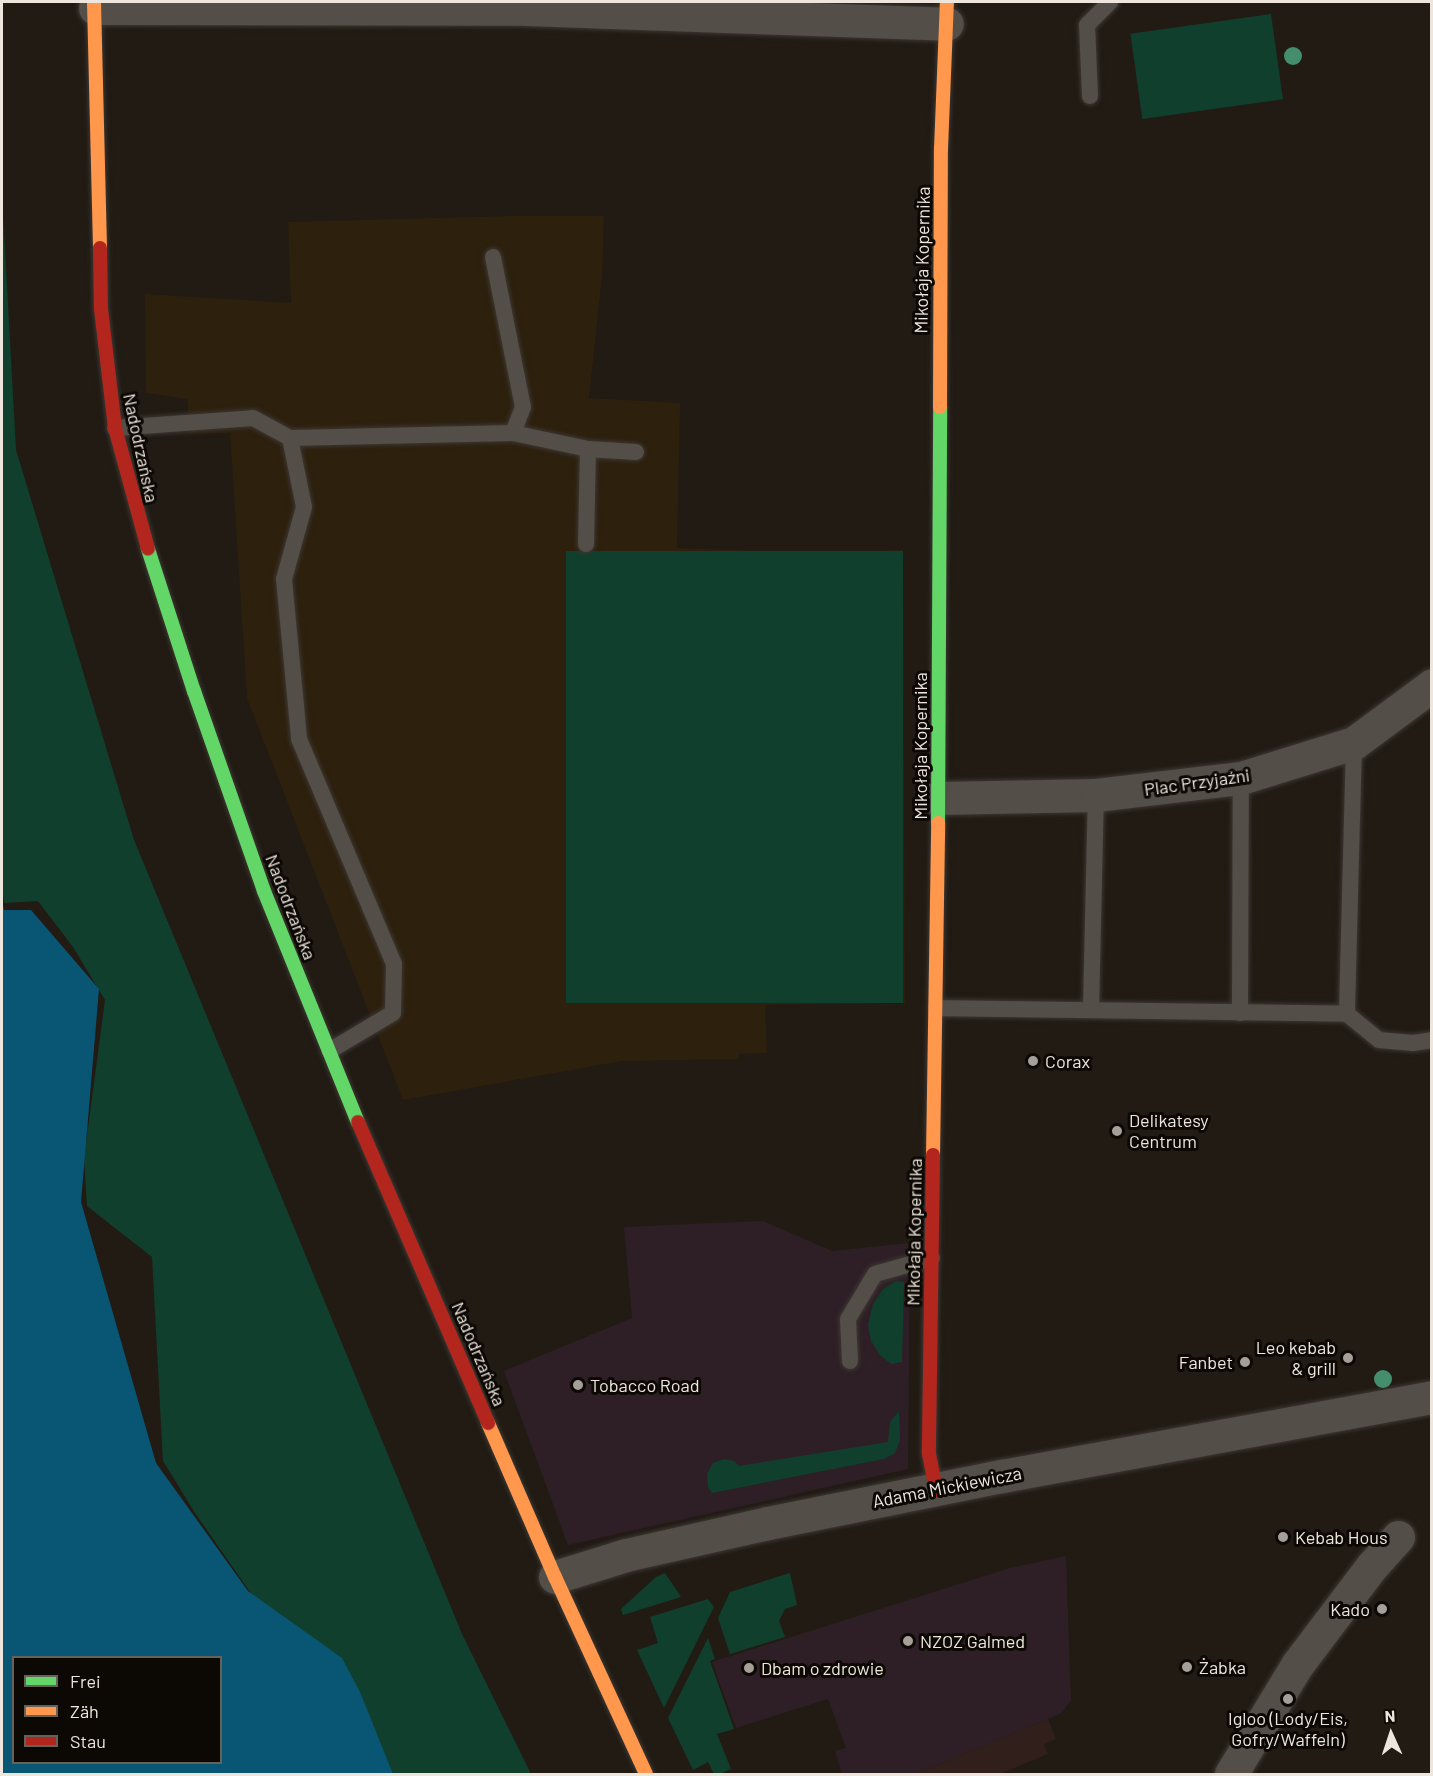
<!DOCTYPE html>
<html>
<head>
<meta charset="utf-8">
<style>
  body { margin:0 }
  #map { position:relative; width:1433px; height:1776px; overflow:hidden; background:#211b14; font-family:Barlow,sans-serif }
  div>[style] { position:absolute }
  .commercial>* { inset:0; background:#2e1f26 }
  .industrial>* { inset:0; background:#311f1b }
  .built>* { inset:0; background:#2d200d }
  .green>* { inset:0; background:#113f2e; transform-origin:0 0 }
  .water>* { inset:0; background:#095574 }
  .roads { filter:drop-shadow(0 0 2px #3c3732) drop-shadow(0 0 2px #3c3732) }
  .lane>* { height:16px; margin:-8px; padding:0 8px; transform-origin:8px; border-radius:8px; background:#534e47 }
  .street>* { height:33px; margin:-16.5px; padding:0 16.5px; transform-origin:16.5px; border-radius:16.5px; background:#534e47 }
  .fast>* { height:14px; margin:-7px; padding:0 7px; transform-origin:7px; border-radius:7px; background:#63d668 }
  .slow>* { height:14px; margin:-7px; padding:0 7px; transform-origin:7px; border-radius:7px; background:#ff974d }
  .jam>* { height:14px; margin:-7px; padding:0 7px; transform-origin:7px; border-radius:7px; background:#b3261e }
  .trees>* { width:18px; height:18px; margin:-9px; border-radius:50%; background:#448d6d }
  .dots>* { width:16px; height:16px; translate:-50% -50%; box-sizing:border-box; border:3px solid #0c0803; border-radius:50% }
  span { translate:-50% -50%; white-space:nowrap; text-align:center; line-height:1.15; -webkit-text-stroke:6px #0c0803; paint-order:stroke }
  .street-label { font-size:18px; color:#eee6dd }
  .poi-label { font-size:18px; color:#eee6dd }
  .left { translate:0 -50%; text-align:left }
  .right { translate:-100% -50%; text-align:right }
  .frame { position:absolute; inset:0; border:3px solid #eee6dd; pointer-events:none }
  .legend { position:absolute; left:12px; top:1656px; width:210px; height:108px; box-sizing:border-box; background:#0c0803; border:2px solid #66615a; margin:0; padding:8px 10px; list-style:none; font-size:18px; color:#eee6dd }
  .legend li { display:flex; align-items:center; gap:12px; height:30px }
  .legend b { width:30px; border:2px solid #66615a }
  .north { position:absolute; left:1361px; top:1704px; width:60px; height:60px; -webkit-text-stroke:4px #0c0803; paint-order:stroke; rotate:357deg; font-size:16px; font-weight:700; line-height:24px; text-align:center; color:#eee6dd }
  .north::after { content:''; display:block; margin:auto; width:21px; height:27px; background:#eee6dd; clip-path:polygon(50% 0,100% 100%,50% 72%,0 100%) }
</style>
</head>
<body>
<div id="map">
  <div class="commercial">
    <i style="clip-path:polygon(763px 1221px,832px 1251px,910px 1243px,908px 1469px,568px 1545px,504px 1371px,632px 1318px,624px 1227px)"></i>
    <i style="clip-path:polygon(1066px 1556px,1071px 1701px,1060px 1714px,916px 1774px,842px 1774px,835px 1751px,846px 1748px,828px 1699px,736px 1728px,712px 1662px,1010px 1568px)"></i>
  </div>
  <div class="industrial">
    <i style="clip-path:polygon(1048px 1719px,1056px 1739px,1044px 1744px,1048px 1754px,1000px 1774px,916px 1774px)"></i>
  </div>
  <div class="built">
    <i style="clip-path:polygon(512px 216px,604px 216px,602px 276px,589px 398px,680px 403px,677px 548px,814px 553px,903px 550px,905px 1003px,765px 1005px,767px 1053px,739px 1054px,738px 1059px,622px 1061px,403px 1100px,247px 698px,230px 433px,188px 434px,188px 399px,146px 393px,145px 294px,291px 303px,288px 222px)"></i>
  </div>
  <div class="green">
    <i style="left:1271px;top:14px;width:86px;height:142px;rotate:82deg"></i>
    <i style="clip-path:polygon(2px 195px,16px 450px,134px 840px,462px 1634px,531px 1774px,377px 1774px,195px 1513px,163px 1461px,152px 1257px,87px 1206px,84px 1158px,105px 1000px,73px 947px,38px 901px,4px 903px,2px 888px)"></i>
    <i style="left:903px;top:551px;width:452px;height:337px;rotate:90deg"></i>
    <i style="clip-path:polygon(896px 1281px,904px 1282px,902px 1362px,891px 1364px,880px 1355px,871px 1341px,868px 1325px,873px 1304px,883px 1289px)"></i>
    <i style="clip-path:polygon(899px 1411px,900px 1440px,895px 1453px,884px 1459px,712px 1493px,708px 1487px,707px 1474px,713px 1463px,724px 1459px,734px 1461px,739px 1466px,888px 1442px,890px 1422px)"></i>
    <i style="clip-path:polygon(665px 1573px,681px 1597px,623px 1615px,621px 1609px,656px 1577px)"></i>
    <i style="clip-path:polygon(790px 1573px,797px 1605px,785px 1609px,779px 1621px,785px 1637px,730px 1654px,718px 1618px,730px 1592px)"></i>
    <i style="clip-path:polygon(708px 1599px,714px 1607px,664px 1708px,637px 1650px,658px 1643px,650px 1617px)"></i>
    <i style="clip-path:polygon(708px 1638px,715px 1659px,710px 1661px,734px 1729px,717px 1734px,731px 1769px,720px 1774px,714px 1774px,708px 1762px,693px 1770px,668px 1718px)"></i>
  </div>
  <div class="water">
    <i style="clip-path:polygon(evenodd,2px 900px,4px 910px,31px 910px,99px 989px,81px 1202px,156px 1463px,248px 1591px,342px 1658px,360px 1692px,393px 1774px,2px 1774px,2px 900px,14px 1658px,220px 1658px,220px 1762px,14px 1762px,14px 1658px)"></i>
  </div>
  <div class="roads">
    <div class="lane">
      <i style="left:1090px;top:96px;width:71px;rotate:-92.4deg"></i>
      <i style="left:1087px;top:25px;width:33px;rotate:-45deg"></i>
      <i style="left:493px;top:257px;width:153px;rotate:78.7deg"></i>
      <i style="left:523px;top:407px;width:28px;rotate:111deg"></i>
      <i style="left:115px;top:428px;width:138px;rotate:-4.1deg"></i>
      <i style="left:253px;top:418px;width:42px;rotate:28.4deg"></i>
      <i style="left:290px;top:438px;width:223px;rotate:-1.3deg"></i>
      <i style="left:513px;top:433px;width:77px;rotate:12deg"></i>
      <i style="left:588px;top:449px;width:48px;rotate:3.6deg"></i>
      <i style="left:290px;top:438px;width:70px;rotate:78.5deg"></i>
      <i style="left:304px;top:507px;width:75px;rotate:105.5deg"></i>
      <i style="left:284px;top:579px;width:161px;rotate:84.6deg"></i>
      <i style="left:299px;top:739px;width:244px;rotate:67.1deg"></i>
      <i style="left:394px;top:964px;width:49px;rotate:91.2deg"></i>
      <i style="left:393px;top:1013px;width:74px;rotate:149.3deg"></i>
      <i style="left:586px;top:544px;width:95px;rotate:-88.8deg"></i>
      <i style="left:1354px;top:743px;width:271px;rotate:91.5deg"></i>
      <i style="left:1347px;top:1014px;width:41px;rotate:39.1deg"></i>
      <i style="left:1379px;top:1040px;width:34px;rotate:5deg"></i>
      <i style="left:1413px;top:1043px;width:19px;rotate:-9deg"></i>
      <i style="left:936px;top:1008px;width:411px;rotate:0.8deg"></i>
      <i style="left:1091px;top:1010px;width:215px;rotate:-88.7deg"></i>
      <i style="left:1240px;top:1013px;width:235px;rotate:-89.8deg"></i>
      <i style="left:850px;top:1361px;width:42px;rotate:-92.7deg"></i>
      <i style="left:848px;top:1319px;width:52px;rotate:-59deg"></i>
      <i style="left:875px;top:1274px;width:59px;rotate:-15.7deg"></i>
    </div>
    <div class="street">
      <i style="left:95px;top:8px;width:431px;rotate:0.1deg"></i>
      <i style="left:526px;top:9px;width:421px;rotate:2deg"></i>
      <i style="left:938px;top:798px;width:158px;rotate:-1.1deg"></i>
      <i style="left:1096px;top:795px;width:146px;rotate:-6.7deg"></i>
      <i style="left:1241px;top:778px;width:118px;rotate:-17.2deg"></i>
      <i style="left:1354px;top:743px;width:97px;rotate:-36.6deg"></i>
      <i style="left:555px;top:1577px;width:74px;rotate:-17.2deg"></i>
      <i style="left:626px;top:1555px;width:146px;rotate:-12.7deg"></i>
      <i style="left:768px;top:1523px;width:239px;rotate:-11.4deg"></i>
      <i style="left:1002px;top:1476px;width:437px;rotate:-10.4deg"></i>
      <i style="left:1231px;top:1774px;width:127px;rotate:-58.8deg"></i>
      <i style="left:1297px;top:1665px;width:124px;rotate:-52.9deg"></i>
      <i style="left:1372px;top:1566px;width:39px;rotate:-48deg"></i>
    </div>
    <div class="fast">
      <i style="left:148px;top:549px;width:149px;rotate:72.1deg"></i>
      <i style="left:194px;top:691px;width:212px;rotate:70.7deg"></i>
      <i style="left:264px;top:891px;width:249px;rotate:67.9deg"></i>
      <i style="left:938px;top:823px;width:416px;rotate:-89.7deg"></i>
    </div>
    <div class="slow">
      <i style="left:94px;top:2px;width:246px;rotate:88.6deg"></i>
      <i style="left:940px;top:407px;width:258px;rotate:-89.8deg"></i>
      <i style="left:941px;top:149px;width:147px;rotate:-87.7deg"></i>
      <i style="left:933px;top:1155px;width:332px;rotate:-89.1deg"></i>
      <i style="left:488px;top:1423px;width:168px;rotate:66.5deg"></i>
      <i style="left:555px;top:1577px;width:217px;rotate:65.2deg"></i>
    </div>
    <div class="jam">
      <i style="left:100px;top:248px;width:61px;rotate:89.1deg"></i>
      <i style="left:101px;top:309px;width:120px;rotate:83.3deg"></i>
      <i style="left:115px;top:428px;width:125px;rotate:74.7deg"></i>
      <i style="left:358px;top:1122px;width:328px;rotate:66.6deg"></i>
      <i style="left:933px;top:1155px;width:299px;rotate:90.8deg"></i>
      <i style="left:929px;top:1454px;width:37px;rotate:79deg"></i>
    </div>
  </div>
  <div class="trees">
    <i style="left:1293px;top:56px"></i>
    <i style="left:1383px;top:1379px"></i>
  </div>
  <div class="dots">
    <i style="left:1033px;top:1061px;background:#a69f97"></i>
    <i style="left:1117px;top:1131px;background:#a69f97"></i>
    <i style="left:1348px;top:1358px;background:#a69f97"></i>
    <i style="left:1245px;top:1362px;background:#a69f97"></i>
    <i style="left:578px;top:1385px;background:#a69f97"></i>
    <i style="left:1283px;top:1537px;background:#a69f97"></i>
    <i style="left:1382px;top:1609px;background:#a69f97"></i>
    <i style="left:908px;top:1641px;background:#a69f97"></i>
    <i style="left:1187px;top:1667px;background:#a69f97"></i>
    <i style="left:749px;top:1668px;background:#a69f97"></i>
    <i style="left:1288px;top:1699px;background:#a69f97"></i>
  </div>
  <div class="street-label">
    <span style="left:922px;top:260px;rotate:-89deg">Mikołaja Kopernika</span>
    <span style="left:141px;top:448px;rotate:78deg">Nadodrzańska</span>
    <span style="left:920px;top:746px;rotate:-90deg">Mikołaja Kopernika</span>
    <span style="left:1197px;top:782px;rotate:-8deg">Plac Przyjaźni</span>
    <span style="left:291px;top:907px;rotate:69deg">Nadodrzańska</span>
    <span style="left:914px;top:1232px;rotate:-89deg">Mikołaja Kopernika</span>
    <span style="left:479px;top:1354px;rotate:67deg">Nadodrzańska</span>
    <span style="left:947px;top:1487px;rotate:-11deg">Adama Mickiewicza</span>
  </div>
  <div class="poi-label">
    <span class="left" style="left:1045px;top:1061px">Corax</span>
    <span class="left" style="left:1129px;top:1131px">Delikatesy<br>Centrum</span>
    <span class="right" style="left:1336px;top:1358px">Leo kebab<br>&amp; grill</span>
    <span class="right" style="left:1233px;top:1362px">Fanbet</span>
    <span class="left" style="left:590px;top:1385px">Tobacco Road</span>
    <span class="left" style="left:1295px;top:1537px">Kebab Hous</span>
    <span class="right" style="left:1370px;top:1609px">Kado</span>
    <span class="left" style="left:920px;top:1641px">NZOZ Galmed</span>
    <span class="left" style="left:1199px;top:1667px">Żabka</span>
    <span class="left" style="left:761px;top:1668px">Dbam o zdrowie</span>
    <span style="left:1288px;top:1729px">Igloo (Lody/Eis,<br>Gofry/Waffeln)</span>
  </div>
  <div class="frame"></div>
  <ul class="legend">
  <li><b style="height:8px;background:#63d668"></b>Frei</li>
  <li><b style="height:8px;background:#ff974d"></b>Zäh</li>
  <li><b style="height:8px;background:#b3261e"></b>Stau</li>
  </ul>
  <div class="north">N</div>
</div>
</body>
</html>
